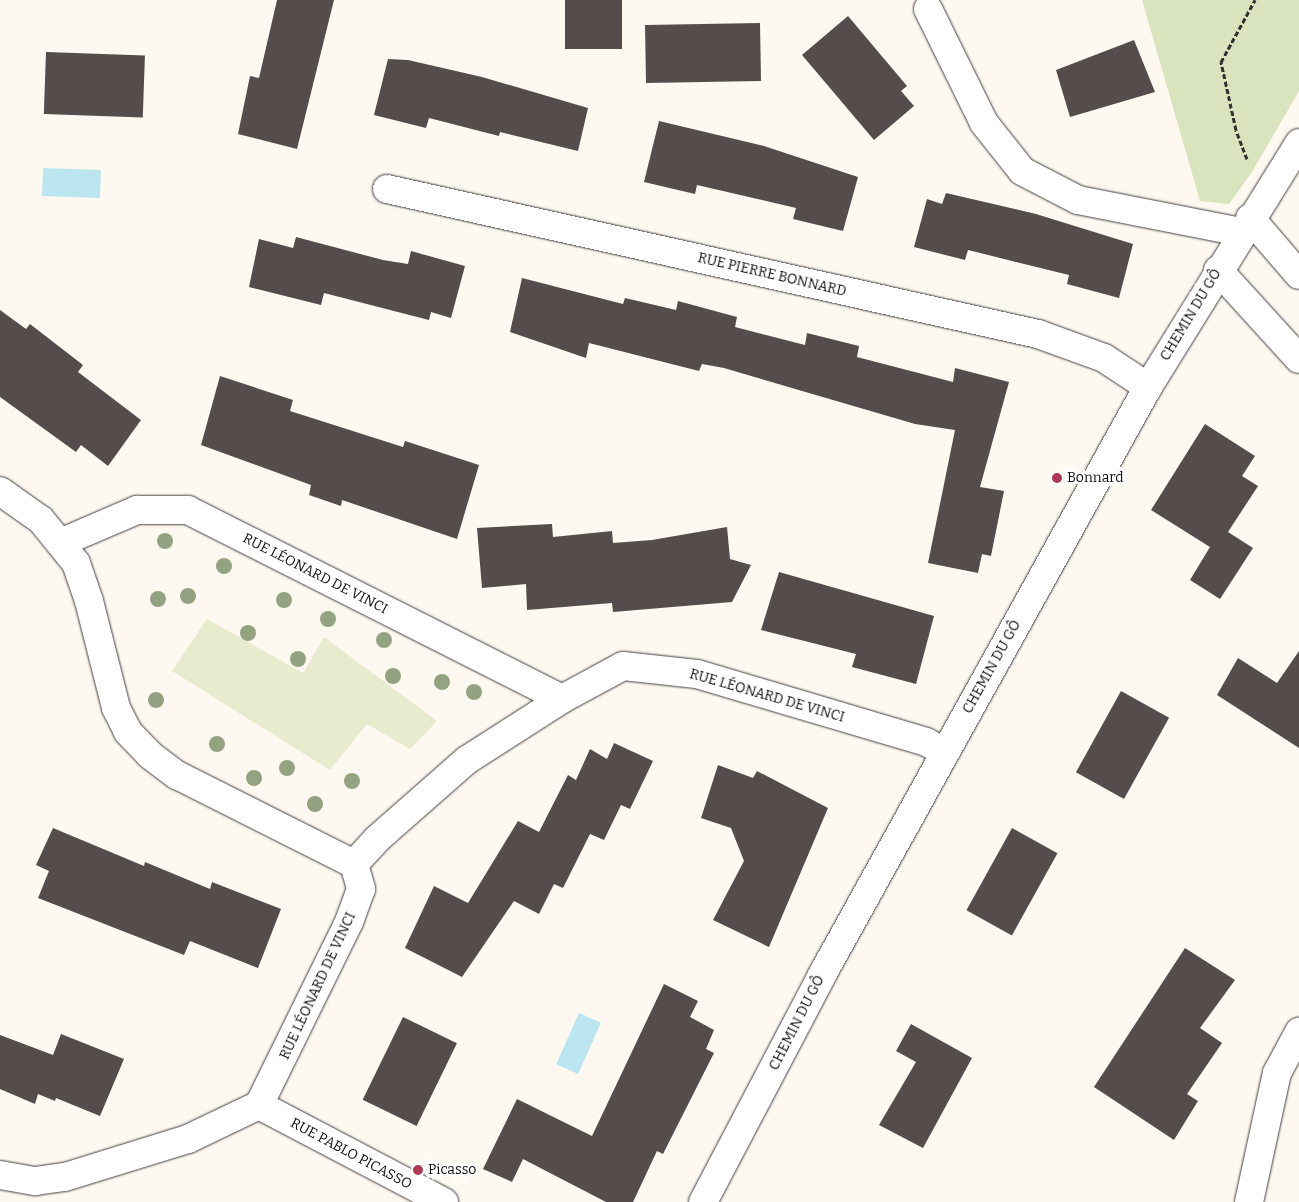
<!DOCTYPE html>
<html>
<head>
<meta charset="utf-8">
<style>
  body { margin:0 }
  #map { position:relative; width:1299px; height:1202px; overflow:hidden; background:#fdf8f0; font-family:Bitter,serif }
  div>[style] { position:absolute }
  .green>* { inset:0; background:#d9e4be }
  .pitch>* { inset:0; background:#e8ecce }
  .water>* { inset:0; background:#bbe6ef; transform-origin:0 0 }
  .building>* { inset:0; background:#554d4b; transform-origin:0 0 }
  .path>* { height:3px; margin-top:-1.5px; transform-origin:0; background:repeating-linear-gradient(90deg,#303030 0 5px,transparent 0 7.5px) }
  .roads { filter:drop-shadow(0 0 1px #414141) drop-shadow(0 0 1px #414141) }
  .street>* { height:28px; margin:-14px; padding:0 14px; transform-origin:14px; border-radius:14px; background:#fff }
  .trees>* { width:16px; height:16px; margin:-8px; border-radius:50%; background:#93a381 }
  .dots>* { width:14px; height:14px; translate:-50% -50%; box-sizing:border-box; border:2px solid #fff; border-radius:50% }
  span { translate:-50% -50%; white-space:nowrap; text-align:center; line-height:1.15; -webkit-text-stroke:5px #fff; paint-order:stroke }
  .street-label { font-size:14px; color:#0e0e0e }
  .poi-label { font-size:14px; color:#0e0e0e }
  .left { translate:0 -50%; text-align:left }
</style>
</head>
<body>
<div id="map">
  <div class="green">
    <i style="clip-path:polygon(1142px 0,1299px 0,1299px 91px,1252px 172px,1229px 204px,1200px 201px)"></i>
  </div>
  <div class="pitch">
    <i style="clip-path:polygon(207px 619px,303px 673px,324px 637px,437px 721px,410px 749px,367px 724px,330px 770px,172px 671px)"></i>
  </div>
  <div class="water">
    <i style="left:43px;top:168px;width:58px;height:28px;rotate:2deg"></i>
    <i style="left:579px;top:1013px;width:24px;height:56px;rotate:24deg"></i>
  </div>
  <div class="building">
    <i style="clip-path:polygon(277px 0,334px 0,297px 149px,238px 134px,250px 76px,259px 78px)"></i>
    <i style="left:565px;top:0;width:57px;height:49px"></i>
    <i style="clip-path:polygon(848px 16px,907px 86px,901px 91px,914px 106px,874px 140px,802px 55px)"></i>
    <i style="left:760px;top:23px;width:58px;height:115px;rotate:89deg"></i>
    <i style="clip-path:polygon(1134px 40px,1155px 92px,1070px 117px,1056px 70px)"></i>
    <i style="left:46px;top:52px;width:99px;height:62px;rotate:2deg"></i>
    <i style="clip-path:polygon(388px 59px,408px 60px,482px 77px,588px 108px,578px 151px,500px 132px,499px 136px,429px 118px,426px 128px,374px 115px)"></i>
    <i style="clip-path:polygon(659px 121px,764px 146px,858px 177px,843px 231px,793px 219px,796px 208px,697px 185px,695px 194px,644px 182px)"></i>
    <i style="clip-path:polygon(946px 193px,1036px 214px,1133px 244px,1119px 298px,1067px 284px,1069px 275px,968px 250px,965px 260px,914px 247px,927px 199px,942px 204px)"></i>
    <i style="clip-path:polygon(296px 237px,383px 260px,408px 264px,411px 251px,465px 266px,451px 318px,431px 312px,429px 320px,324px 293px,321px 305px,249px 287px,259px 239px,293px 248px)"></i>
    <i style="clip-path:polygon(522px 278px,623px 304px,625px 298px,676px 310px,678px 301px,737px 317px,735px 327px,805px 345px,807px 333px,859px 346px,857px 357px,953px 382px,955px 368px,1009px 382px,980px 487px,1004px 491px,991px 556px,982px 554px,978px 573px,928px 563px,955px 430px,915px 424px,724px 368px,702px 364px,699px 371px,589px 343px,586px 358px,510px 332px)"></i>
    <i style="clip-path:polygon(0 310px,26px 329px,30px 324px,83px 365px,78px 372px,141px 420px,108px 466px,81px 445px,76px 452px,0 397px)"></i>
    <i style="clip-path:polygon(220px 376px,293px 400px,290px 411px,403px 447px,405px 441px,479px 465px,457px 539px,342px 500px,341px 506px,309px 495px,311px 485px,201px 445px)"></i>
    <i style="clip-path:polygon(1205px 424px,1255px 456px,1242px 476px,1258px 486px,1228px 532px,1253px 548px,1220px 599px,1190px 580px,1210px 547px,1151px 510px)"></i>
    <i style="clip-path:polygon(552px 524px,553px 537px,612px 531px,613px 543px,652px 540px,727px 527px,730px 559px,751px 565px,732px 602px,613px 612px,612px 603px,527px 610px,526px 584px,482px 588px,477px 528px)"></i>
    <i style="clip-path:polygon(779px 572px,934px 616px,916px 684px,852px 667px,856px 654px,761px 630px)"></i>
    <i style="clip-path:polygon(1299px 651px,1299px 748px,1217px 695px,1238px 658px,1277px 683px)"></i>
    <i style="left:1121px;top:691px;width:55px;height:93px;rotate:29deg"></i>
    <i style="clip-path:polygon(614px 743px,653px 761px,630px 809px,621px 805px,604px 840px,590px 834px,563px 888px,554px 884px,539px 914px,514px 901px,462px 977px,405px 948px,434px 886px,468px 903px,518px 821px,539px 832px,568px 775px,576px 780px,590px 749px,607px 759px)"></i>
    <i style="clip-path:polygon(718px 765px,753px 778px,757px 771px,828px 808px,769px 947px,713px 920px,744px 861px,731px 828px,701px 818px)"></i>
    <i style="clip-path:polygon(53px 828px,144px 866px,145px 862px,210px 889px,212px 882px,281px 909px,258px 968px,190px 941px,184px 955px,38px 898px,49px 871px,36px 865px)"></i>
    <i style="left:1012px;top:828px;width:52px;height:94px;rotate:29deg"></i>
    <i style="clip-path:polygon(1185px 948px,1235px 980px,1200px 1028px,1222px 1043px,1187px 1094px,1198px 1101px,1174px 1140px,1094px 1087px)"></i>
    <i style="clip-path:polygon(664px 984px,698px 1001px,690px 1017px,714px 1030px,706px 1049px,714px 1053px,663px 1154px,657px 1151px,633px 1202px,606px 1202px,523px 1159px,512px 1182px,483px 1169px,517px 1099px,592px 1136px)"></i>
    <i style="left:403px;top:1017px;width:60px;height:92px;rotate:26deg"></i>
    <i style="clip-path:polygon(911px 1024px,972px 1058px,923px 1148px,879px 1125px,916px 1062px,896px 1051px)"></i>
    <i style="clip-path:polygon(61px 1034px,124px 1059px,100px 1116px,56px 1098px,55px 1101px,38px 1094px,35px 1104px,0 1089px,0 1035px,53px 1055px)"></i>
  </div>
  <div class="path">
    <i style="left:1247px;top:159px;width:31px;rotate:-111deg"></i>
    <i style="left:1236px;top:130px;width:70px;rotate:-102.4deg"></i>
    <i style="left:1221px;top:62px;width:71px;rotate:-61.3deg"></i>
  </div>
  <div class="roads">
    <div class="street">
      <i style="left:928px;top:9px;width:127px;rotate:63.8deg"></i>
      <i style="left:984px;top:123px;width:61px;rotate:51.6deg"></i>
      <i style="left:1022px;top:171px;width:63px;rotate:27.4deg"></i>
      <i style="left:1078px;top:200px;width:166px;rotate:11.1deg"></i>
      <i style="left:387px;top:189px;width:667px;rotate:12.56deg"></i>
      <i style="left:1038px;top:334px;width:70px;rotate:20deg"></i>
      <i style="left:1104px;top:358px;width:53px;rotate:33.4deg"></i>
      <i style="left:1250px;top:218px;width:75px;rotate:49.3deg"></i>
      <i style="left:1218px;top:270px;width:120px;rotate:47.7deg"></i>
      <i style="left:0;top:491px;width:50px;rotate:35.3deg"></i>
      <i style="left:41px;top:520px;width:55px;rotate:50.9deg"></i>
      <i style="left:76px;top:563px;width:40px;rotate:71.1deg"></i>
      <i style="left:89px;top:601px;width:110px;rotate:75.8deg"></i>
      <i style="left:116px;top:708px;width:27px;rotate:63deg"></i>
      <i style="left:128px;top:732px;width:32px;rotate:46deg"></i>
      <i style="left:150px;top:755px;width:34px;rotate:37deg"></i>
      <i style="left:177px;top:775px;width:198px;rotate:26.7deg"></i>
      <i style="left:354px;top:864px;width:26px;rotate:74deg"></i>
      <i style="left:361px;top:889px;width:35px;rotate:110deg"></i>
      <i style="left:349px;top:922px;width:204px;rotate:116.2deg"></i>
      <i style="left:60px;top:543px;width:84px;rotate:-23.2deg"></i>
      <i style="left:137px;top:510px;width:51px"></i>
      <i style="left:188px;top:510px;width:419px;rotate:26.8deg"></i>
      <i style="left:354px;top:864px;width:34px;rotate:-47deg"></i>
      <i style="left:377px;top:839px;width:120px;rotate:-41.3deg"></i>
      <i style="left:467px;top:760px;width:113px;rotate:-32.7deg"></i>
      <i style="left:562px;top:699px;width:69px;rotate:-28.4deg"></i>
      <i style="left:623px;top:666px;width:74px;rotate:6.2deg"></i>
      <i style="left:697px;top:674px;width:239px;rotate:16.5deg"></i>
      <i style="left:926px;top:742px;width:21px;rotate:28deg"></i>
      <i style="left:259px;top:1105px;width:209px;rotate:27.7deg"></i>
      <i style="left:0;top:1175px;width:36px;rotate:10deg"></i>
      <i style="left:35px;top:1181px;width:30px;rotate:-8deg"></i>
      <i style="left:65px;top:1177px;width:129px;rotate:-17.2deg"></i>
      <i style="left:188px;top:1139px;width:79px;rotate:-25.6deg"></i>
      <i style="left:703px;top:1202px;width:256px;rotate:-62.3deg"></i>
      <i style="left:822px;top:975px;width:672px;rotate:-61deg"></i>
      <i style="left:1148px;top:387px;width:287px;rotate:-58.2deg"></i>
      <i style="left:1249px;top:1202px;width:132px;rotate:-77.8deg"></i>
      <i style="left:1277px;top:1073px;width:47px;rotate:-61.8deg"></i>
    </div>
  </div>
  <div class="trees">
    <i style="left:165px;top:541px"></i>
    <i style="left:224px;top:566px"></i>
    <i style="left:188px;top:596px"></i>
    <i style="left:158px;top:599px"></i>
    <i style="left:284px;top:600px"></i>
    <i style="left:328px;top:619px"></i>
    <i style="left:248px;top:633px"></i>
    <i style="left:384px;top:640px"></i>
    <i style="left:298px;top:659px"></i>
    <i style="left:393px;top:676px"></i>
    <i style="left:442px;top:682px"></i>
    <i style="left:474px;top:692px"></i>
    <i style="left:156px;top:700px"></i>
    <i style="left:217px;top:744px"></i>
    <i style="left:287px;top:768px"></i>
    <i style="left:254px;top:778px"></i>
    <i style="left:352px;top:781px"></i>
    <i style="left:315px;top:804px"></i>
  </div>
  <div class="dots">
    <i style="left:1057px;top:478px;background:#ad3754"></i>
    <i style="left:418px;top:1170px;background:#ad3754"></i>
  </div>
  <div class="street-label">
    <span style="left:772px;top:275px;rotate:13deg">RUE PIERRE BONNARD</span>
    <span style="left:1191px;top:315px;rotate:-59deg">CHEMIN DU GÔ</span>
    <span style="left:315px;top:574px;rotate:27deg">RUE LÉONARD DE VINCI</span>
    <span style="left:992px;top:667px;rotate:-61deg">CHEMIN DU GÔ</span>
    <span style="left:767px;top:696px;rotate:16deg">RUE LÉONARD DE VINCI</span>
    <span style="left:318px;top:986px;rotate:-65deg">RUE LÉONARD DE VINCI</span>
    <span style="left:797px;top:1023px;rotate:-63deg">CHEMIN DU GÔ</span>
    <span style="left:351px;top:1154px;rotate:28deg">RUE PABLO PICASSO</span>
  </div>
  <div class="poi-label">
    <span class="left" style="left:1067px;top:478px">Bonnard</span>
    <span class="left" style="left:428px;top:1170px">Picasso</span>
  </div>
</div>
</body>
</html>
